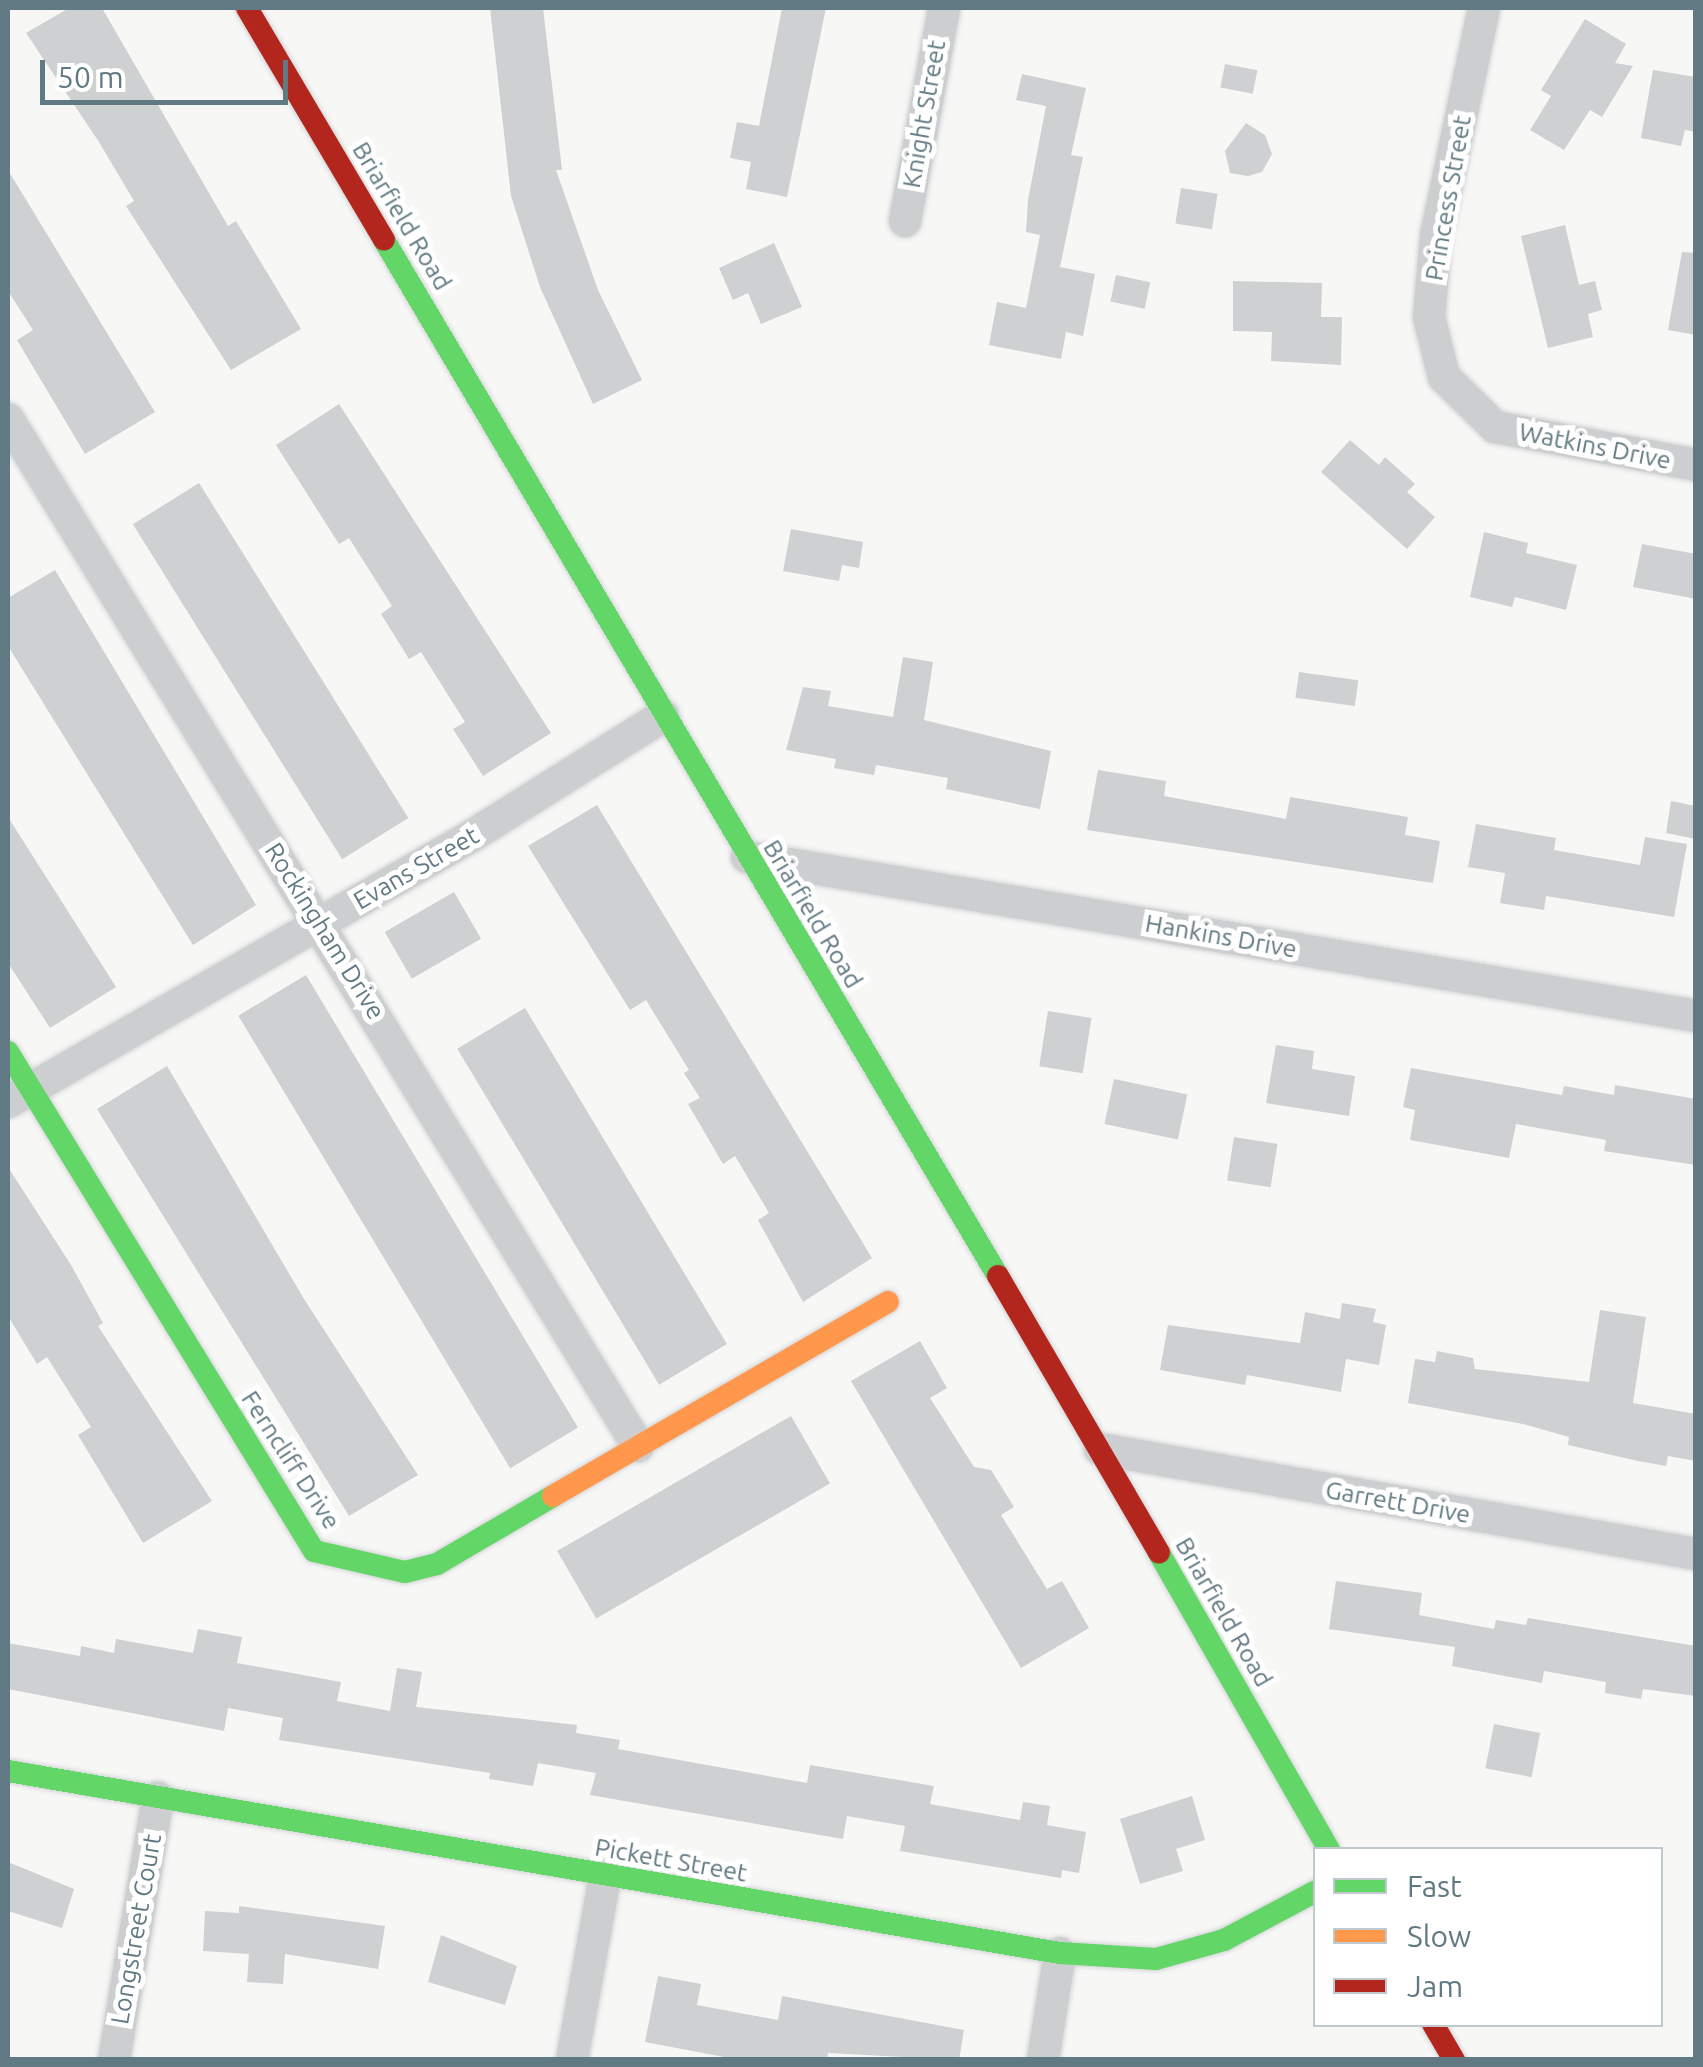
<!DOCTYPE html>
<html>
<head>
<meta charset="utf-8">
<style>
  body { margin:0 }
  #map { position:relative; width:1703px; height:2067px; overflow:hidden; background:#f7f7f6; font-family:Ubuntu,sans-serif }
  div>[style] { position:absolute }
  .building>* { inset:0; background:#ced0d1; transform-origin:0 0 }
  .roads { filter:drop-shadow(0 0 2px #d3d5d5) drop-shadow(0 0 2px #d3d5d5) }
  .street>* { height:32px; margin:-16px; padding:0 16px; transform-origin:16px; border-radius:16px; background:#cccecf }
  .fast>* { height:22px; margin:-11px; padding:0 11px; transform-origin:11px; border-radius:11px; background:#63d668 }
  .slow>* { height:22px; margin:-11px; padding:0 11px; transform-origin:11px; border-radius:11px; background:#ff974d }
  .jam>* { height:22px; margin:-11px; padding:0 11px; transform-origin:11px; border-radius:11px; background:#b3261e }
  span { translate:-50% -50%; white-space:nowrap; text-align:center; line-height:1.15; -webkit-text-stroke:10px #fff; paint-order:stroke }
  .street-label { font-size:25px; color:#617982 }
  .frame { position:absolute; inset:0; border:10px solid #617982; pointer-events:none }
  .legend { position:absolute; left:1313px; top:1847px; width:350px; height:180px; box-sizing:border-box; background:#fff; border:2px solid #c0c9cd; margin:0; padding:12px 18px; list-style:none; font-size:30px; color:#617982 }
  .legend li { display:flex; align-items:center; gap:20px; height:50px }
  .legend b { width:50px; border:2px solid #c0c9cd }
  .scale { position:absolute; left:40px; top:60px; width:248px; height:45px; box-sizing:border-box; border:5px solid #617982; border-top:0; padding-left:12px; font-size:30px; line-height:35px; white-space:nowrap; color:#617982; -webkit-text-stroke:8px #fff; paint-order:stroke }
</style>
</head>
<body>
<div id="map">
  <div class="building">
    <i style="clip-path:polygon(69px 8px,102px 8px,228px 226px,236px 221px,301px 329px,231px 370px,126px 206px,134px 201px,99px 142px,26px 33px)"></i>
    <i style="clip-path:polygon(490px 8px,543px 8px,562px 170px,556px 170px,598px 290px,642px 380px,593px 404px,540px 287px,511px 196px)"></i>
    <i style="clip-path:polygon(782px 8px,826px 8px,787px 197px,746px 189px,751px 162px,730px 158px,737px 122px,759px 126px)"></i>
    <i style="clip-path:polygon(1585px 19px,1626px 44px,1615px 63px,1633px 66px,1602px 117px,1590px 110px,1564px 150px,1530px 130px,1551px 96px,1541px 90px)"></i>
    <i style="left:1225px;top:64px;width:33px;height:24px;rotate:11deg"></i>
    <i style="clip-path:polygon(1653px 70px,1696px 77px,1696px 132px,1685px 130px,1681px 146px,1641px 138px)"></i>
    <i style="clip-path:polygon(1022px 74px,1086px 88px,1071px 155px,1083px 157px,1060px 267px,1095px 274px,1083px 336px,1066px 332px,1061px 359px,989px 345px,997px 302px,1026px 308px,1040px 235px,1026px 232px,1028px 200px,1046px 106px,1016px 100px)"></i>
    <i style="clip-path:polygon(1246px 123px,1265px 135px,1272px 154px,1262px 172px,1248px 176px,1230px 173px,1225px 151px)"></i>
    <i style="clip-path:polygon(8px 170px,155px 412px,85px 454px,17px 340px,33px 330px,8px 291px)"></i>
    <i style="left:1181px;top:188px;width:37px;height:36px;rotate:9deg"></i>
    <i style="clip-path:polygon(1565px 225px,1579px 285px,1595px 281px,1602px 310px,1588px 314px,1593px 337px,1548px 348px,1521px 236px)"></i>
    <i style="clip-path:polygon(774px 243px,802px 307px,761px 324px,748px 293px,733px 300px,719px 268px)"></i>
    <i style="clip-path:polygon(1682px 252px,1696px 253px,1696px 335px,1668px 330px)"></i>
    <i style="left:1116px;top:275px;width:35px;height:27px;rotate:12deg"></i>
    <i style="clip-path:polygon(1233px 281px,1322px 283px,1321px 317px,1342px 317px,1341px 365px,1271px 361px,1272px 332px,1233px 331px)"></i>
    <i style="clip-path:polygon(339px 404px,551px 733px,483px 776px,453px 729px,465px 722px,421px 652px,409px 659px,381px 614px,392px 606px,349px 538px,339px 544px,276px 445px)"></i>
    <i style="clip-path:polygon(1350px 440px,1379px 465px,1385px 457px,1415px 484px,1407px 492px,1435px 517px,1407px 549px,1321px 472px)"></i>
    <i style="left:199px;top:483px;width:395px;height:78px;rotate:58deg"></i>
    <i style="clip-path:polygon(791px 529px,863px 542px,859px 568px,842px 565px,839px 581px,783px 571px)"></i>
    <i style="clip-path:polygon(1484px 532px,1528px 543px,1526px 553px,1577px 565px,1566px 610px,1515px 597px,1512px 607px,1470px 597px)"></i>
    <i style="clip-path:polygon(1642px 544px,1696px 554px,1696px 599px,1633px 587px)"></i>
    <i style="clip-path:polygon(55px 570px,256px 905px,193px 945px,8px 646px,8px 598px)"></i>
    <i style="clip-path:polygon(903px 657px,933px 662px,924px 720px,1051px 751px,1040px 809px,946px 789px,948px 778px,876px 765px,874px 775px,834px 768px,836px 759px,786px 750px,803px 687px,831px 691px,828px 706px,893px 717px)"></i>
    <i style="left:1299px;top:672px;width:60px;height:26px;rotate:8deg"></i>
    <i style="clip-path:polygon(1098px 770px,1166px 781px,1164px 796px,1286px 819px,1290px 797px,1408px 817px,1405px 835px,1440px 841px,1433px 883px,1087px 830px)"></i>
    <i style="clip-path:polygon(1671px 801px,1696px 806px,1696px 839px,1666px 833px)"></i>
    <i style="clip-path:polygon(597px 805px,872px 1258px,803px 1302px,758px 1220px,769px 1213px,735px 1156px,723px 1164px,688px 1104px,700px 1098px,684px 1073px,689px 1070px,646px 1000px,630px 1010px,528px 846px)"></i>
    <i style="clip-path:polygon(8px 817px,116px 987px,50px 1028px,8px 963px)"></i>
    <i style="clip-path:polygon(1476px 824px,1556px 838px,1554px 850px,1640px 865px,1645px 837px,1687px 844px,1674px 917px,1546px 896px,1544px 910px,1500px 903px,1505px 873px,1468px 867px)"></i>
    <i style="left:454px;top:892px;width:54px;height:80px;rotate:60deg"></i>
    <i style="left:306px;top:975px;width:528px;height:79px;rotate:59deg"></i>
    <i style="left:525px;top:1008px;width:392px;height:79px;rotate:59deg"></i>
    <i style="left:1048px;top:1011px;width:44px;height:56px;rotate:9deg"></i>
    <i style="clip-path:polygon(1276px 1045px,1314px 1051px,1312px 1069px,1355px 1076px,1349px 1116px,1266px 1103px)"></i>
    <i style="clip-path:polygon(167px 1066px,304px 1299px,418px 1475px,349px 1516px,97px 1109px)"></i>
    <i style="clip-path:polygon(1411px 1068px,1562px 1095px,1564px 1086px,1614px 1095px,1615px 1085px,1696px 1099px,1696px 1165px,1604px 1151px,1606px 1140px,1516px 1124px,1509px 1158px,1410px 1140px,1415px 1110px,1403px 1107px)"></i>
    <i style="left:1114px;top:1079px;width:75px;height:46px;rotate:12deg"></i>
    <i style="left:1234px;top:1137px;width:44px;height:44px;rotate:9deg"></i>
    <i style="clip-path:polygon(8px 1167px,71px 1265px,103px 1323px,98px 1326px,212px 1501px,143px 1543px,78px 1435px,91px 1427px,47px 1357px,37px 1364px,8px 1316px)"></i>
    <i style="clip-path:polygon(1342px 1303px,1376px 1309px,1373px 1322px,1386px 1325px,1379px 1365px,1346px 1359px,1341px 1392px,1247px 1375px,1245px 1385px,1160px 1370px,1168px 1325px,1300px 1343px,1305px 1312px,1340px 1319px)"></i>
    <i style="clip-path:polygon(1600px 1310px,1646px 1317px,1633px 1403px,1696px 1414px,1696px 1461px,1668px 1456px,1666px 1466px,1638px 1461px,1568px 1445px,1569px 1437px,1523px 1424px,1408px 1403px,1415px 1359px,1435px 1362px,1437px 1351px,1473px 1358px,1475px 1369px,1589px 1382px)"></i>
    <i style="clip-path:polygon(920px 1341px,947px 1388px,930px 1398px,974px 1467px,991px 1470px,1014px 1507px,1001px 1515px,1047px 1589px,1062px 1581px,1089px 1628px,1021px 1668px,851px 1381px)"></i>
    <i style="left:791px;top:1416px;width:78px;height:270px;rotate:60deg"></i>
    <i style="clip-path:polygon(1336px 1581px,1422px 1593px,1419px 1615px,1494px 1629px,1496px 1620px,1526px 1625px,1528px 1618px,1696px 1646px,1696px 1696px,1643px 1689px,1641px 1699px,1605px 1693px,1606px 1682px,1544px 1671px,1542px 1683px,1452px 1666px,1455px 1647px,1329px 1629px)"></i>
    <i style="clip-path:polygon(198px 1629px,242px 1637px,237px 1663px,341px 1682px,337px 1701px,390px 1711px,397px 1668px,422px 1672px,416px 1707px,577px 1725px,576px 1733px,620px 1740px,618px 1749px,807px 1783px,810px 1765px,934px 1786px,930px 1804px,1020px 1820px,1023px 1802px,1050px 1806px,1047px 1825px,1086px 1832px,1079px 1873px,1062px 1870px,1061px 1878px,900px 1851px,905px 1826px,847px 1816px,843px 1839px,590px 1795px,596px 1773px,538px 1763px,533px 1786px,489px 1779px,490px 1773px,279px 1740px,283px 1718px,228px 1708px,224px 1731px,8px 1689px,8px 1643px,80px 1656px,81px 1646px,114px 1653px,116px 1639px,193px 1653px)"></i>
    <i style="left:1494px;top:1724px;width:47px;height:45px;rotate:11deg"></i>
    <i style="clip-path:polygon(1192px 1796px,1205px 1840px,1176px 1849px,1183px 1871px,1140px 1884px,1120px 1819px)"></i>
    <i style="clip-path:polygon(8px 1862px,74px 1889px,62px 1928px,8px 1911px)"></i>
    <i style="clip-path:polygon(239px 1906px,385px 1926px,378px 1969px,285px 1954px,283px 1984px,247px 1982px,249px 1954px,203px 1951px,205px 1911px,239px 1913px)"></i>
    <i style="clip-path:polygon(441px 1935px,517px 1966px,505px 2005px,428px 1982px)"></i>
    <i style="clip-path:polygon(658px 1976px,701px 1984px,697px 2005px,778px 2020px,782px 1996px,964px 2030px,959px 2060px,828px 2053px,827px 2060px,740px 2060px,645px 2042px)"></i>
  </div>
  <div class="roads">
    <div class="street">
      <i style="left:1484px;top:8px;width:233px;rotate:101.9deg"></i>
      <i style="left:1436px;top:236px;width:81px;rotate:94.9deg"></i>
      <i style="left:1429px;top:317px;width:62px;rotate:76deg"></i>
      <i style="left:1444px;top:377px;width:71px;rotate:44.4deg"></i>
      <i style="left:1495px;top:427px;width:205px;rotate:10.7deg"></i>
      <i style="left:905px;top:221px;width:217px;rotate:-79.6deg"></i>
      <i style="left:8px;top:419px;width:1205px;rotate:58.47deg"></i>
      <i style="left:747px;top:857px;width:962px;rotate:9.51deg"></i>
      <i style="left:8px;top:1102px;width:533px;rotate:-29.84deg"></i>
      <i style="left:470px;top:837px;width:228px;rotate:-32.1deg"></i>
      <i style="left:1100px;top:1449px;width:605px;rotate:9.99deg"></i>
      <i style="left:114px;top:2060px;width:266px;rotate:-80.5deg"></i>
      <i style="left:572px;top:2060px;width:186px;rotate:-79.8deg"></i>
      <i style="left:1043px;top:2060px;width:108px;rotate:-81deg"></i>
    </div>
    <div class="fast">
      <i style="left:384px;top:240px;width:1204px;rotate:59.35deg"></i>
      <i style="left:8px;top:1052px;width:585px;rotate:58.48deg"></i>
      <i style="left:314px;top:1551px;width:93px;rotate:13deg"></i>
      <i style="left:405px;top:1572px;width:33px;rotate:-14deg"></i>
      <i style="left:437px;top:1564px;width:134px;rotate:-30.4deg"></i>
      <i style="left:1159px;top:1553px;width:342px;rotate:60.2deg"></i>
      <i style="left:8px;top:1771px;width:1068px;rotate:9.82deg"></i>
      <i style="left:1060px;top:1953px;width:96px;rotate:3.6deg"></i>
      <i style="left:1156px;top:1959px;width:71px;rotate:-15.6deg"></i>
      <i style="left:1224px;top:1940px;width:104px;rotate:-28deg"></i>
    </div>
    <div class="slow">
      <i style="left:553px;top:1496px;width:387px;rotate:-30.1deg"></i>
    </div>
    <div class="jam">
      <i style="left:247px;top:8px;width:269px;rotate:59.4deg"></i>
      <i style="left:998px;top:1276px;width:320px;rotate:59.8deg"></i>
      <i style="left:1433px;top:2024px;width:42px;rotate:59.7deg"></i>
    </div>
  </div>
  <div class="street-label">
    <span style="left:924px;top:114px;rotate:-80deg">Knight Street</span>
    <span style="left:1448px;top:198px;rotate:-80deg">Princess Street</span>
    <span style="left:402px;top:216px;rotate:59deg">Briarfield Road</span>
    <span style="left:1595px;top:446px;rotate:11deg">Watkins Drive</span>
    <span style="left:416px;top:868px;rotate:-30deg">Evans Street</span>
    <span style="left:813px;top:914px;rotate:59deg">Briarfield Road</span>
    <span style="left:325px;top:931px;rotate:58deg">Rockingham Drive</span>
    <span style="left:1221px;top:936px;rotate:10deg">Hankins Drive</span>
    <span style="left:291px;top:1460px;rotate:57deg">Ferncliff Drive</span>
    <span style="left:1398px;top:1502px;rotate:10deg">Garrett Drive</span>
    <span style="left:1224px;top:1612px;rotate:60deg">Briarfield Road</span>
    <span style="left:671px;top:1860px;rotate:10deg">Pickett Street</span>
    <span style="left:136px;top:1929px;rotate:-80deg">Longstreet Court</span>
  </div>
  <div class="frame"></div>
  <ul class="legend">
  <li><b style="height:12px;background:#63d668"></b>Fast</li>
  <li><b style="height:12px;background:#ff974d"></b>Slow</li>
  <li><b style="height:12px;background:#b3261e"></b>Jam</li>
  </ul>
  <div class="scale">50 m</div>
</div>
</body>
</html>
